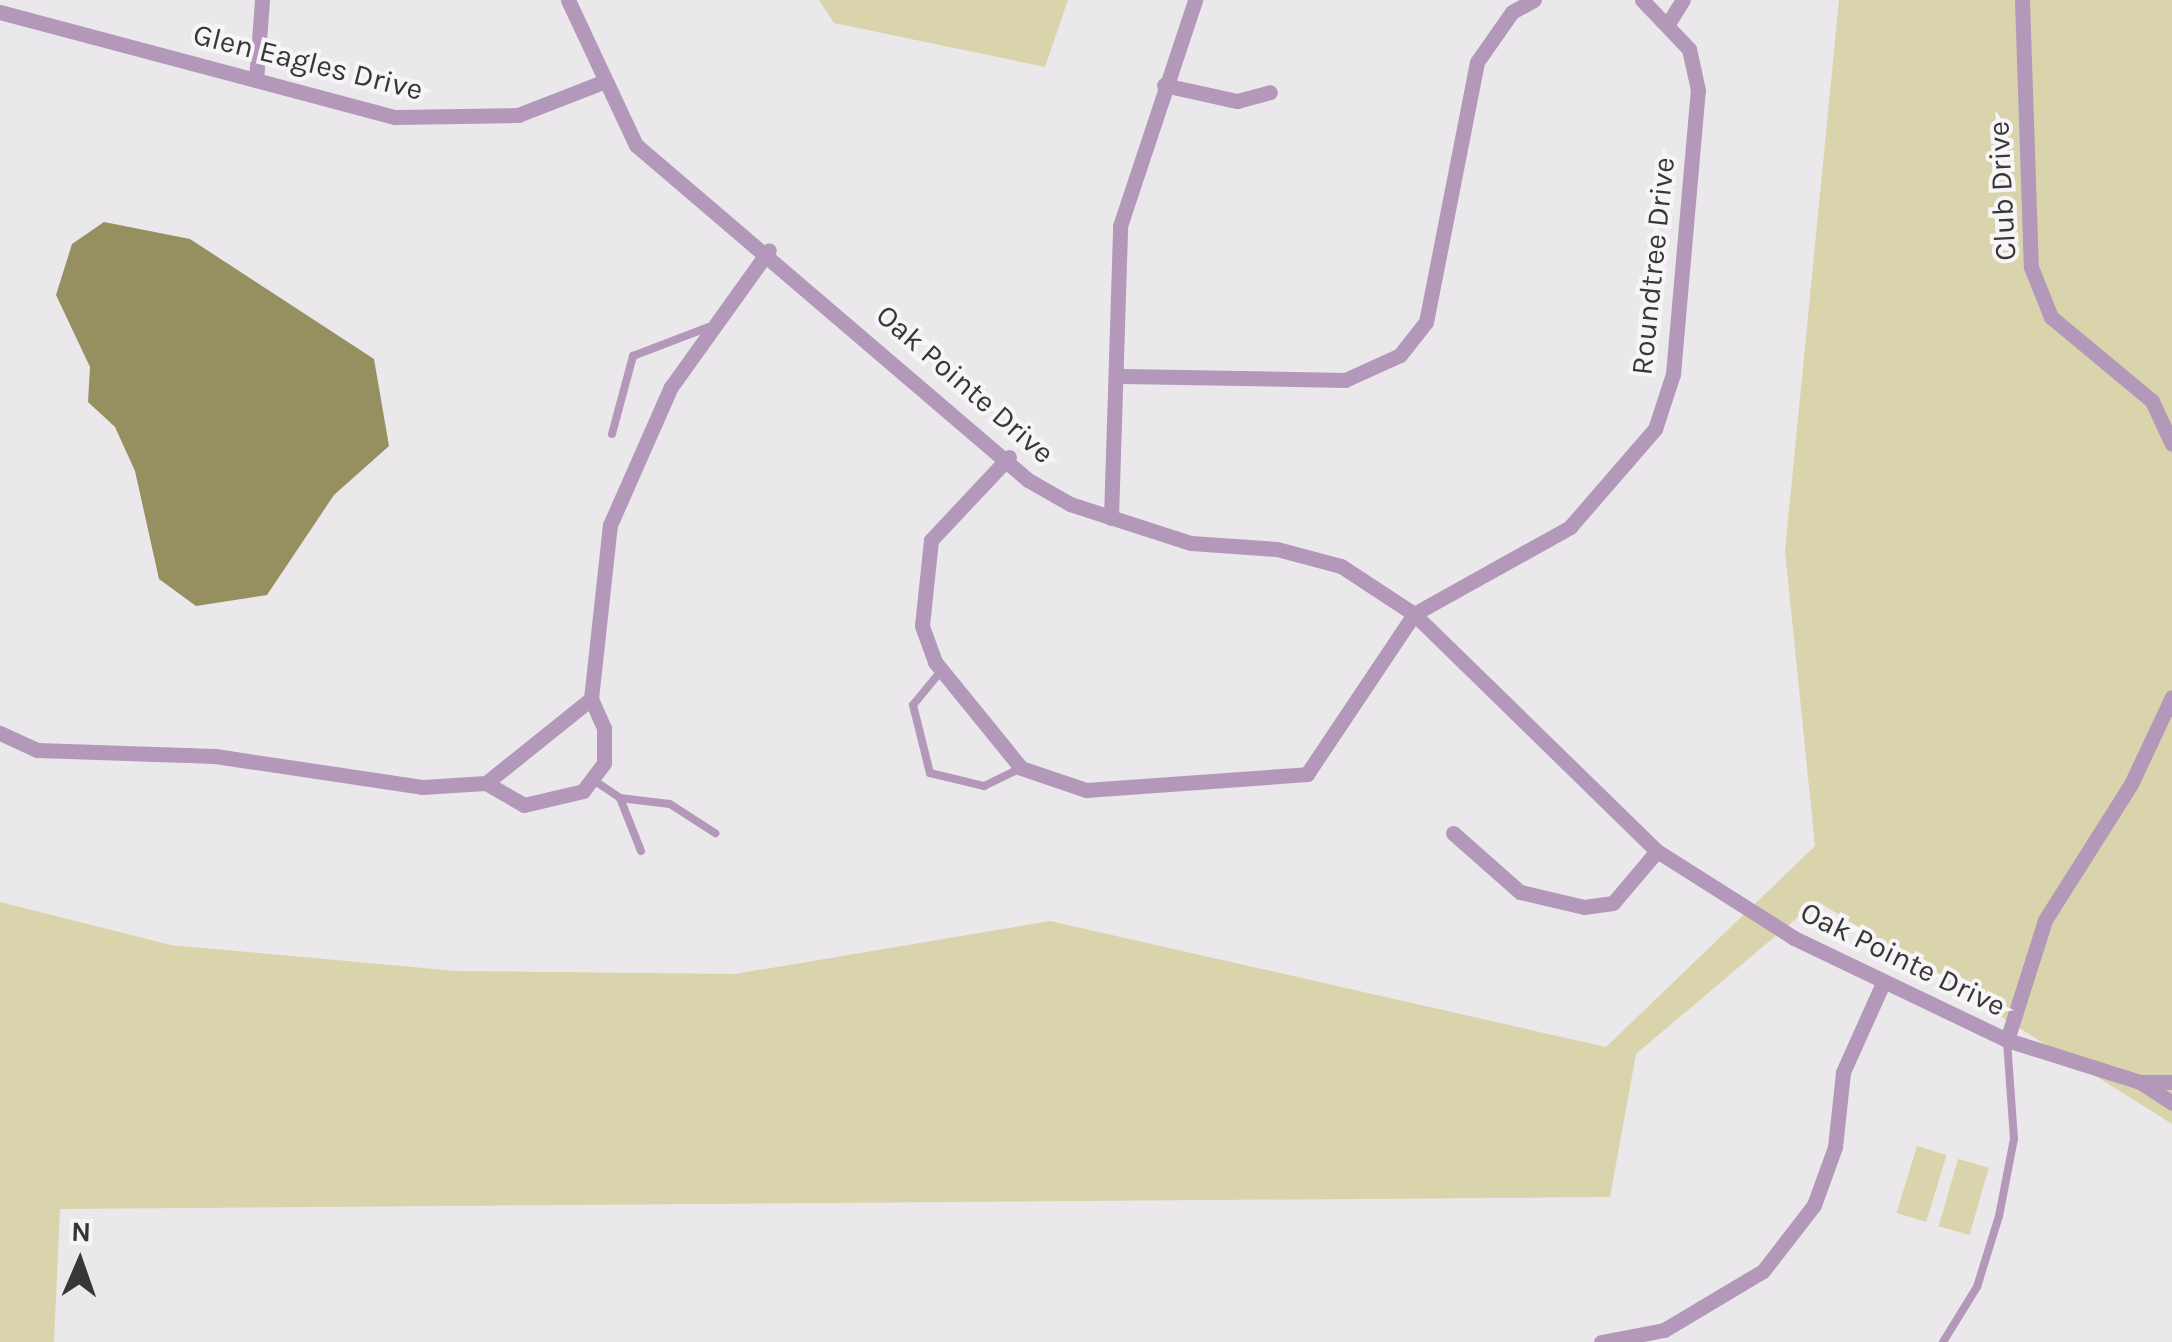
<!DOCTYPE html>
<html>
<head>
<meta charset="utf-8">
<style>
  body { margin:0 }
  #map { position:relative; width:2172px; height:1342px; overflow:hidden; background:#ebe8ec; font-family:Karla,sans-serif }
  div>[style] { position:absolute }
  .green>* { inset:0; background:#d9d4ac; transform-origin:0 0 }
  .water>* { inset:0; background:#969061 }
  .lane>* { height:8px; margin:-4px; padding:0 4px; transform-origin:4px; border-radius:4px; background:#b398ba }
  .street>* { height:15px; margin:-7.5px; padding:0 7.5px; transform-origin:7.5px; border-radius:7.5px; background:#b398ba }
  span { translate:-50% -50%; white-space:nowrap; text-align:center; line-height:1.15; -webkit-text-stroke:8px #f8f5f9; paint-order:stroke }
  .street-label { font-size:30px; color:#383738 }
  .north { position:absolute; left:30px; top:1212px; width:100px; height:100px; -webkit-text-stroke:8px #f8f5f9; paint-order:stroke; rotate:2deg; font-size:28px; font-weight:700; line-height:40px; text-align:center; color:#383738 }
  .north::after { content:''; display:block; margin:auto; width:35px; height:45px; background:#383738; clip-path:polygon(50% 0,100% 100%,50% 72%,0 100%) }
</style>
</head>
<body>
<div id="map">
  <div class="green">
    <i style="clip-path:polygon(819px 0,1068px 0,1045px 67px,834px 23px)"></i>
    <i style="clip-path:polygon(1839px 0,2172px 0,2172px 1124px,1817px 901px,1636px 1054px,1610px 1197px,60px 1209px,54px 1342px,0 1342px,0 902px,171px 945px,456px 971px,735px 974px,1050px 921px,1606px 1047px,1815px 846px,1785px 551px)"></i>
    <i style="left:1917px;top:1146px;width:31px;height:70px;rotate:17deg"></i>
    <i style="left:1958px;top:1159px;width:32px;height:70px;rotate:16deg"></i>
  </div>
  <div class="water">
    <i style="clip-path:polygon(104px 222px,190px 239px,374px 359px,389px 446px,334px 495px,267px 595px,196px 606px,159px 579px,135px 471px,115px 427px,88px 402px,90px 367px,56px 295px,72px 244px)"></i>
  </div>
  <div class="lane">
    <i style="left:612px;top:434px;width:81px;rotate:-74.9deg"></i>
    <i style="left:633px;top:356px;width:81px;rotate:-20.9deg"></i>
    <i style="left:941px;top:671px;width:44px;rotate:129.5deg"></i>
    <i style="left:913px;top:705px;width:70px;rotate:76deg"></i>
    <i style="left:930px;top:773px;width:56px;rotate:13.5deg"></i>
    <i style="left:984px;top:786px;width:41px;rotate:-25.9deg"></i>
    <i style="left:592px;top:779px;width:34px;rotate:34deg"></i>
    <i style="left:620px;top:798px;width:57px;rotate:68.4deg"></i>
    <i style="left:620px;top:798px;width:50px;rotate:6.8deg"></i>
    <i style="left:670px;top:804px;width:54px;rotate:32.8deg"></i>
    <i style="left:1943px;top:1342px;width:65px;rotate:-58.3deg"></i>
    <i style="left:1977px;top:1287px;width:74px;rotate:-72.8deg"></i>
    <i style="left:1999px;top:1216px;width:78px;rotate:-79deg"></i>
    <i style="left:2014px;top:1139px;width:98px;rotate:-94.1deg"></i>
  </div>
  <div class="street">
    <i style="left:568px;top:0;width:160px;rotate:64.9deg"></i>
    <i style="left:636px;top:145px;width:516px;rotate:40.52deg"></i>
    <i style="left:1028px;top:480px;width:48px;rotate:29.7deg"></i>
    <i style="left:1070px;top:504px;width:127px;rotate:17.9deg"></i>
    <i style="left:1191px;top:543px;width:86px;rotate:4deg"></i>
    <i style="left:1277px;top:549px;width:66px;rotate:14.9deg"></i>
    <i style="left:1341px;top:566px;width:87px;rotate:33.3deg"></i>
    <i style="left:1414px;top:614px;width:339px;rotate:44.3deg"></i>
    <i style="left:1657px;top:851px;width:162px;rotate:32.4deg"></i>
    <i style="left:1794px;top:938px;width:236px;rotate:25.6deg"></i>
    <i style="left:2007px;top:1040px;width:139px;rotate:17.5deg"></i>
    <i style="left:2140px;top:1082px;width:32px"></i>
    <i style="left:2022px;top:0;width:267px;rotate:88.1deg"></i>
    <i style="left:2031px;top:267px;width:54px;rotate:68.2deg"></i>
    <i style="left:2051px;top:317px;width:131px;rotate:39.7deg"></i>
    <i style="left:2152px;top:401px;width:47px;rotate:65.1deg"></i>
    <i style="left:0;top:12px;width:409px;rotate:14.9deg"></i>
    <i style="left:395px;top:117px;width:123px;rotate:-0.9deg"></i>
    <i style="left:518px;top:115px;width:91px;rotate:-21.2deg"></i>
    <i style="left:1669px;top:22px;width:26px;rotate:-58deg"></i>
    <i style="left:256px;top:80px;width:80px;rotate:-85.7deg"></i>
    <i style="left:1164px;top:85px;width:75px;rotate:12.4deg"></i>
    <i style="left:1237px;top:101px;width:34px;rotate:-15deg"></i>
    <i style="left:1122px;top:376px;width:223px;rotate:1deg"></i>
    <i style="left:1345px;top:380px;width:60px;rotate:-24.4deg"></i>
    <i style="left:1400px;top:355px;width:42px;rotate:-51.8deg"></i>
    <i style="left:1426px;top:322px;width:265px;rotate:-78.9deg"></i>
    <i style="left:1477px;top:62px;width:61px;rotate:-55deg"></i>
    <i style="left:1512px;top:12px;width:25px;rotate:-29deg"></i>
    <i style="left:1009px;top:457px;width:114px;rotate:133.2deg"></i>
    <i style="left:931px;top:540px;width:86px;rotate:96deg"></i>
    <i style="left:922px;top:626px;width:38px;rotate:70deg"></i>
    <i style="left:935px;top:662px;width:136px;rotate:50.9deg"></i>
    <i style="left:1021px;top:768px;width:69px;rotate:18.7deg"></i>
    <i style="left:1086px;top:790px;width:222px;rotate:-4.1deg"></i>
    <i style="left:1307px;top:774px;width:192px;rotate:-56.2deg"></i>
    <i style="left:1414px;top:614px;width:179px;rotate:-29.1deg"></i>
    <i style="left:1570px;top:527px;width:130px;rotate:-49.1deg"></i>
    <i style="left:1655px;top:429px;width:58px;rotate:-71.9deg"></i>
    <i style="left:1673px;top:374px;width:285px;rotate:-85deg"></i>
    <i style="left:1698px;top:90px;width:42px;rotate:-102.4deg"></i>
    <i style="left:1689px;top:49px;width:68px;rotate:-133.8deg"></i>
    <i style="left:1111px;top:518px;width:292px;rotate:-88.2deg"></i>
    <i style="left:1120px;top:226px;width:238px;rotate:-71.6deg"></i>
    <i style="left:0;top:733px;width:41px;rotate:24.7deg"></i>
    <i style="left:37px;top:750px;width:178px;rotate:1.9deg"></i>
    <i style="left:215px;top:756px;width:209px;rotate:8.5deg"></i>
    <i style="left:422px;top:787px;width:64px;rotate:-3.6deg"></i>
    <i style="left:486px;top:783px;width:134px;rotate:-38.7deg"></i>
    <i style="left:591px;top:699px;width:175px;rotate:-83.8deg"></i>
    <i style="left:610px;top:525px;width:151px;rotate:-66.2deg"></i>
    <i style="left:671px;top:387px;width:168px;rotate:-54.4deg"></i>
    <i style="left:486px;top:783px;width:44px;rotate:30.1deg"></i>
    <i style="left:524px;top:805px;width:61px;rotate:-13.3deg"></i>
    <i style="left:583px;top:791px;width:35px;rotate:-53deg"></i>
    <i style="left:604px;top:763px;width:35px;rotate:-90deg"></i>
    <i style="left:604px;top:728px;width:32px;rotate:-114deg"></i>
    <i style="left:1453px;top:833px;width:89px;rotate:41.4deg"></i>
    <i style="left:1520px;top:892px;width:66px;rotate:13.2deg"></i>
    <i style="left:1584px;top:907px;width:29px;rotate:-8deg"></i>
    <i style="left:1613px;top:903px;width:68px;rotate:-49.8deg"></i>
    <i style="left:2007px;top:1040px;width:126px;rotate:-72.4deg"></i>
    <i style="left:2045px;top:920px;width:161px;rotate:-57.7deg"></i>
    <i style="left:2131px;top:784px;width:96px;rotate:-64.8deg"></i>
    <i style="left:2140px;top:1082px;width:38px;rotate:33deg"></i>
    <i style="left:1601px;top:1342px;width:64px;rotate:-10.8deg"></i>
    <i style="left:1664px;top:1330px;width:115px;rotate:-30.8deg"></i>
    <i style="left:1763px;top:1271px;width:83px;rotate:-52.3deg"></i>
    <i style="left:1814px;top:1205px;width:62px;rotate:-70.1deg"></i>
    <i style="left:1835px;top:1147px;width:75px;rotate:-83.9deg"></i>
    <i style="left:1843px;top:1072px;width:98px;rotate:-65.8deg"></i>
  </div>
  <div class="street-label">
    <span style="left:308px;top:62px;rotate:14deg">Glen Eagles Drive</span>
    <span style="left:2002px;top:191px;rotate:-93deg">Club Drive</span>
    <span style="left:1653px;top:266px;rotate:-84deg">Roundtree Drive</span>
    <span style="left:965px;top:384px;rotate:41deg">Oak Pointe Drive</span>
    <span style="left:1903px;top:959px;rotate:26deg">Oak Pointe Drive</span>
  </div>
  <div class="north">N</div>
</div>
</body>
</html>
